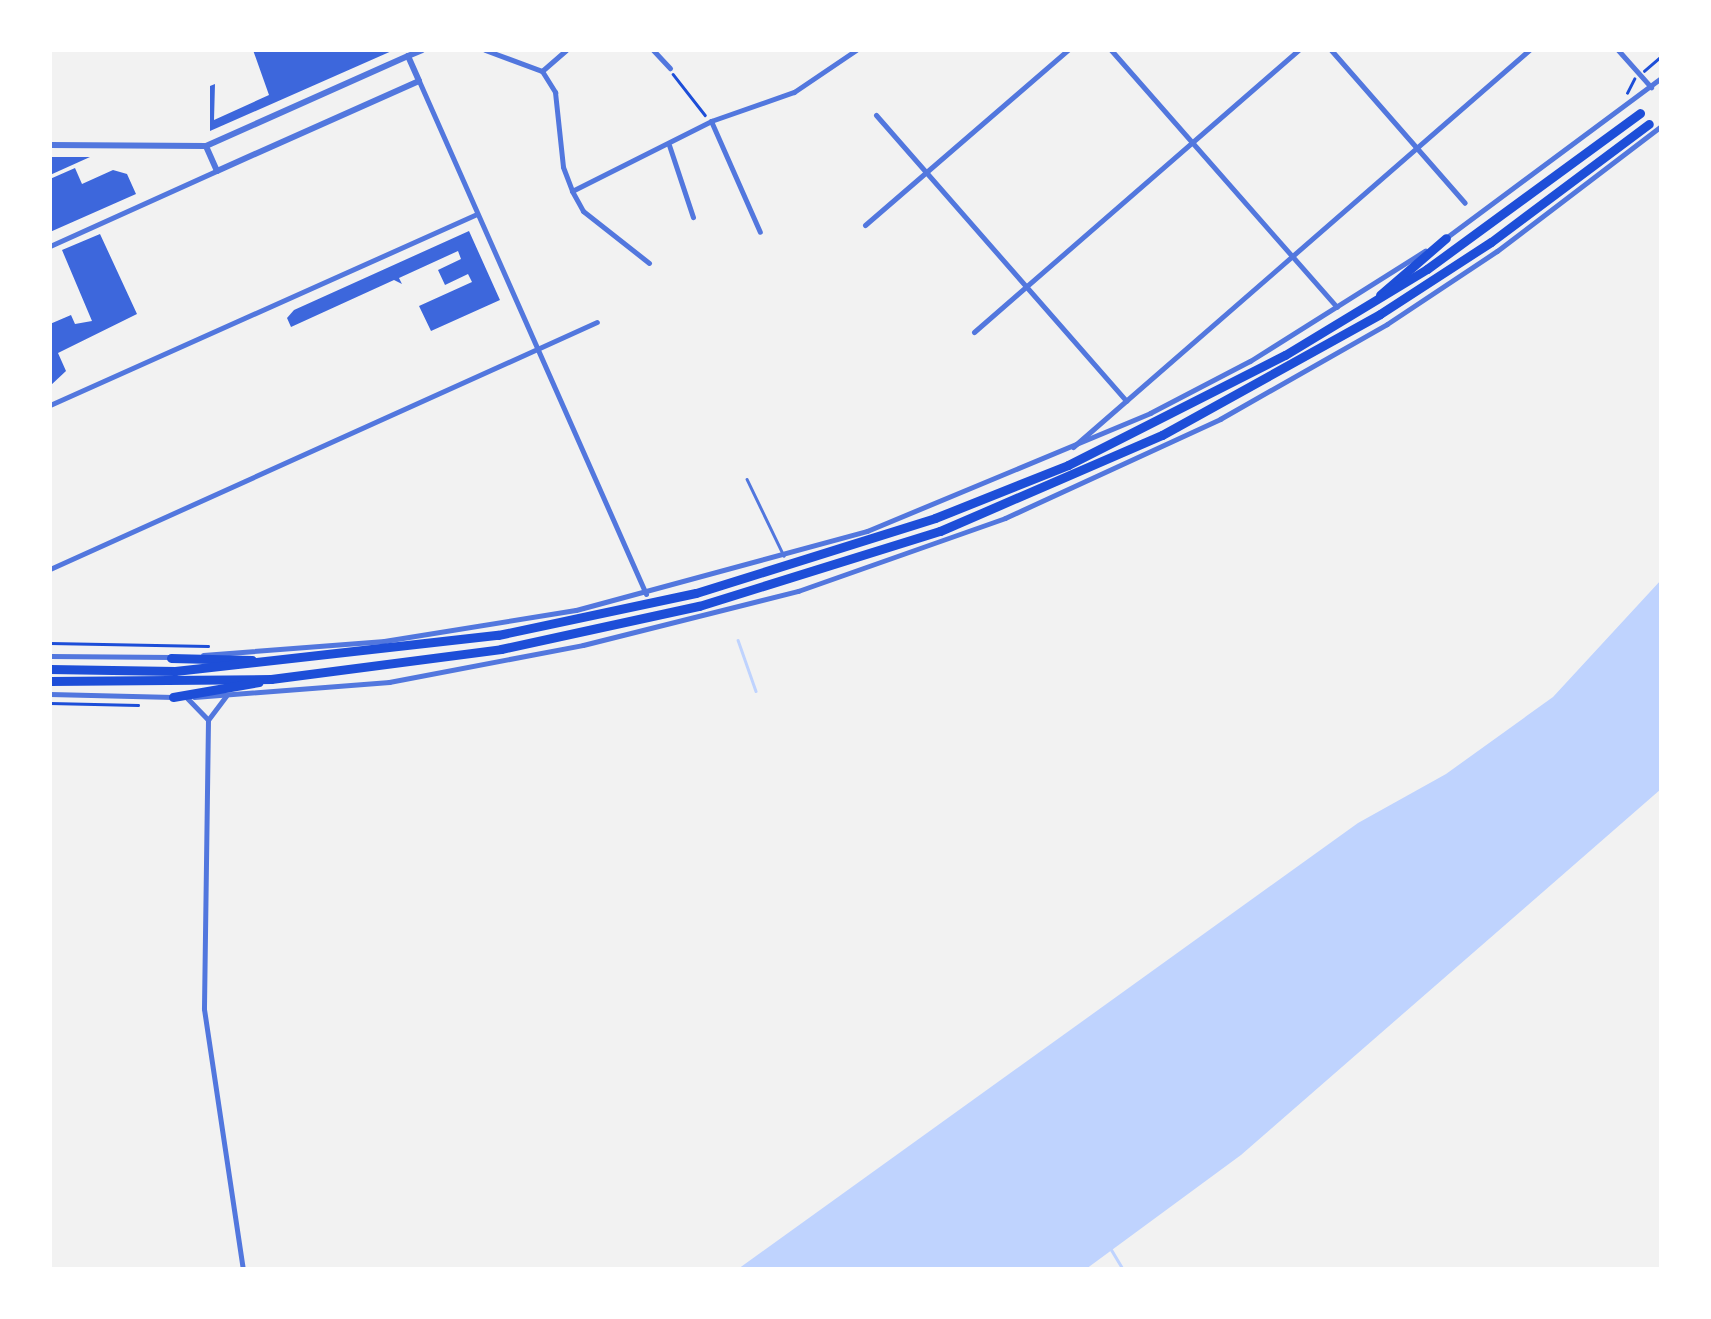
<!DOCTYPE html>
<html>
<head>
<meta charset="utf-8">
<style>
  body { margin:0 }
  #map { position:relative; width:1711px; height:1319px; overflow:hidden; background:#f2f2f2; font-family:"Work Sans",sans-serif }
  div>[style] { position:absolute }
  .water>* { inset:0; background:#bfd3fe }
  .stream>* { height:2.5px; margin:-1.25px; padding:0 1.25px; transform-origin:1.25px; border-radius:1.25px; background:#bfd3fe }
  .building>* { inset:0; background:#3d67dc }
  .path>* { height:2.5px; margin:-1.25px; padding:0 1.25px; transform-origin:1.25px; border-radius:1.25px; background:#1d4ed8 }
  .service>* { height:2.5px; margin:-1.25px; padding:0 1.25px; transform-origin:1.25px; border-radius:1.25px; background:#5277de }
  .minor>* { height:5px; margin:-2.5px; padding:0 2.5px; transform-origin:2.5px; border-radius:2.5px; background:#5277de }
  .tertiary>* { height:6px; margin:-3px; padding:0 3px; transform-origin:3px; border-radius:3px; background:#5277de }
  .trunk>* { height:9px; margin:-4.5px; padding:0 4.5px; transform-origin:4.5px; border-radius:4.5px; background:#1d4ed8 }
  span { translate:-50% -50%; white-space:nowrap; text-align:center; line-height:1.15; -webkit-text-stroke:10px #fff; paint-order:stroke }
  .frame { position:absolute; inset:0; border:52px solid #fff; pointer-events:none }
</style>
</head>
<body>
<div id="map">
  <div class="water">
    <i style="clip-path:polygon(1661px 580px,1661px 789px,1241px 1155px,1086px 1269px,738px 1269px,1358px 823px,1446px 774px,1553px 697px)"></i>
  </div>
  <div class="stream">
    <i style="left:738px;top:640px;width:54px;rotate:70.6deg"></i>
    <i style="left:1111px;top:1249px;width:23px;rotate:59deg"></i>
  </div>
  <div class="building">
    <i style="clip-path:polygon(253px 50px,394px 50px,210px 131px,210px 86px,215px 84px,214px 120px,269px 95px)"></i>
    <i style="clip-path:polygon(50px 157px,90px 157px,50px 175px)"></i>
    <i style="clip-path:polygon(75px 168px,82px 184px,113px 170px,127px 174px,136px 194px,50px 232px,50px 179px)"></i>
    <i style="clip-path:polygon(469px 231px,500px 300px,431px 331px,419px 306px,472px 282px,468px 274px,445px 285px,438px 270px,461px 259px,458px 251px,399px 278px,402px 284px,394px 280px,291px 327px,287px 318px,294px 310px)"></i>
    <i style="clip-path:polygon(100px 234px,137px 314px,58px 353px,66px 371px,50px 386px,50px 324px,71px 315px,75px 324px,92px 321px,62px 250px)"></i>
  </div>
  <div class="path">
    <i style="left:1644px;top:71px;width:23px;rotate:-41deg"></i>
    <i style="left:673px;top:74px;width:52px;rotate:52deg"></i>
    <i style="left:1627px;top:93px;width:16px;rotate:-63deg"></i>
    <i style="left:50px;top:643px;width:158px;rotate:1.1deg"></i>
    <i style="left:50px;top:703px;width:88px;rotate:1.3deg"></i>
  </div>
  <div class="service">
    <i style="left:747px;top:479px;width:85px;rotate:64.3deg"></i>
  </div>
  <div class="minor">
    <i style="left:485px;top:50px;width:61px;rotate:20.2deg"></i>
    <i style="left:542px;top:71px;width:25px;rotate:58deg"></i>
    <i style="left:555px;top:92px;width:75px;rotate:83.9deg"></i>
    <i style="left:563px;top:167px;width:26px;rotate:69deg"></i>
    <i style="left:572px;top:191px;width:23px;rotate:61deg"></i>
    <i style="left:583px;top:211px;width:84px;rotate:38.2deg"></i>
    <i style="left:653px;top:50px;width:25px;rotate:47deg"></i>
    <i style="left:1111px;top:50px;width:342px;rotate:48.7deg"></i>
    <i style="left:1331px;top:50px;width:203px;rotate:48.8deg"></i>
    <i style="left:1618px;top:50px;width:50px;rotate:48.3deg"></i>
    <i style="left:542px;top:71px;width:32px;rotate:-41deg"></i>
    <i style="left:419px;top:81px;width:561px;rotate:66.13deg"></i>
    <i style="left:876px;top:115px;width:380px;rotate:48.8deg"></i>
    <i style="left:711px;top:121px;width:121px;rotate:66.2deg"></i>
    <i style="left:669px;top:145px;width:76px;rotate:71.6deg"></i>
    <i style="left:572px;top:191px;width:156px;rotate:-26.7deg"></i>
    <i style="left:711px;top:121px;width:88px;rotate:-19.3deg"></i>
    <i style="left:794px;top:92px;width:75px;rotate:-34.1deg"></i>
    <i style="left:865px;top:225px;width:268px;rotate:-40.8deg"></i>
    <i style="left:1447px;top:237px;width:267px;rotate:-36.6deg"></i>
    <i style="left:50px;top:246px;width:182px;rotate:-24.3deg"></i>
    <i style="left:974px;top:332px;width:430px;rotate:-41deg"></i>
    <i style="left:50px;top:405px;width:467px;rotate:-24.1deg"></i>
    <i style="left:1073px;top:447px;width:605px;rotate:-41.04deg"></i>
    <i style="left:50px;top:569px;width:600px;rotate:-24.3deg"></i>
    <i style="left:203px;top:655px;width:182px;rotate:-4.4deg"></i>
    <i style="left:384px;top:641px;width:194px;rotate:-9.2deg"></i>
    <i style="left:576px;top:610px;width:302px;rotate:-15.2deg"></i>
    <i style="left:867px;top:531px;width:307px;rotate:-22.6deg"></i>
    <i style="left:1150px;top:413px;width:113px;rotate:-27.5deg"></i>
    <i style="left:1250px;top:361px;width:207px;rotate:-32.2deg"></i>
    <i style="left:50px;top:656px;width:122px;rotate:0.5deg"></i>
    <i style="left:50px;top:694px;width:123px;rotate:1.4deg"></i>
    <i style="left:226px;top:696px;width:30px;rotate:127deg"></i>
    <i style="left:208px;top:720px;width:289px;rotate:90.8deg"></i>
    <i style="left:204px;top:1009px;width:263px;rotate:81.5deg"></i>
    <i style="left:194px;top:697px;width:196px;rotate:-4.4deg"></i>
    <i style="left:389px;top:682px;width:197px;rotate:-10.8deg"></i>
    <i style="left:583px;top:645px;width:222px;rotate:-14.1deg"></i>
    <i style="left:798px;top:591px;width:219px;rotate:-19.4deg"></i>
    <i style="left:1005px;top:518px;width:237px;rotate:-24.7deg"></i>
    <i style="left:1220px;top:419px;width:192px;rotate:-29.6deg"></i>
    <i style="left:1387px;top:324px;width:132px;rotate:-33.6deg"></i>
    <i style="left:1497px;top:251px;width:206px;rotate:-37.3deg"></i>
    <i style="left:187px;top:698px;width:30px;rotate:46deg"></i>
  </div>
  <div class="tertiary">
    <i style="left:408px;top:56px;width:27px;rotate:66deg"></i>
    <i style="left:419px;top:81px;width:221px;rotate:156deg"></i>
    <i style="left:217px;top:171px;width:27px;rotate:-114deg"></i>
    <i style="left:206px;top:146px;width:221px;rotate:-24deg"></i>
    <i style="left:408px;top:56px;width:15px;rotate:-23deg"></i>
    <i style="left:50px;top:145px;width:156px;rotate:0.4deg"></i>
  </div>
  <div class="trunk">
    <i style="left:1380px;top:295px;width:87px;rotate:-40.8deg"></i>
    <i style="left:171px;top:658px;width:81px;rotate:1.4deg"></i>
    <i style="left:50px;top:669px;width:125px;rotate:0.9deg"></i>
    <i style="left:175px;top:671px;width:325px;rotate:-6.4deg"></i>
    <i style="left:498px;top:635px;width:202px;rotate:-12deg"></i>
    <i style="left:696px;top:593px;width:250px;rotate:-17.4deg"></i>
    <i style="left:935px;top:518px;width:143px;rotate:-21.7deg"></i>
    <i style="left:1068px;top:465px;width:243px;rotate:-26.9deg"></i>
    <i style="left:1285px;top:355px;width:166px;rotate:-31.2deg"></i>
    <i style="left:1427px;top:269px;width:264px;rotate:-36.2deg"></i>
    <i style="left:50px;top:681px;width:221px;rotate:-0.5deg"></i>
    <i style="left:271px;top:679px;width:232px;rotate:-7.4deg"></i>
    <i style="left:501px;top:649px;width:203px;rotate:-12.3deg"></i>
    <i style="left:699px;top:606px;width:252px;rotate:-17.3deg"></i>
    <i style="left:940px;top:531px;width:242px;rotate:-23.4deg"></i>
    <i style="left:1162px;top:435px;width:249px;rotate:-29deg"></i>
    <i style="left:1380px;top:314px;width:132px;rotate:-33deg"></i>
    <i style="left:1491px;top:242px;width:197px;rotate:-36.8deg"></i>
    <i style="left:173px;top:697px;width:87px;rotate:-9.9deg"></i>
  </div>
  <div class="frame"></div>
</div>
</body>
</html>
